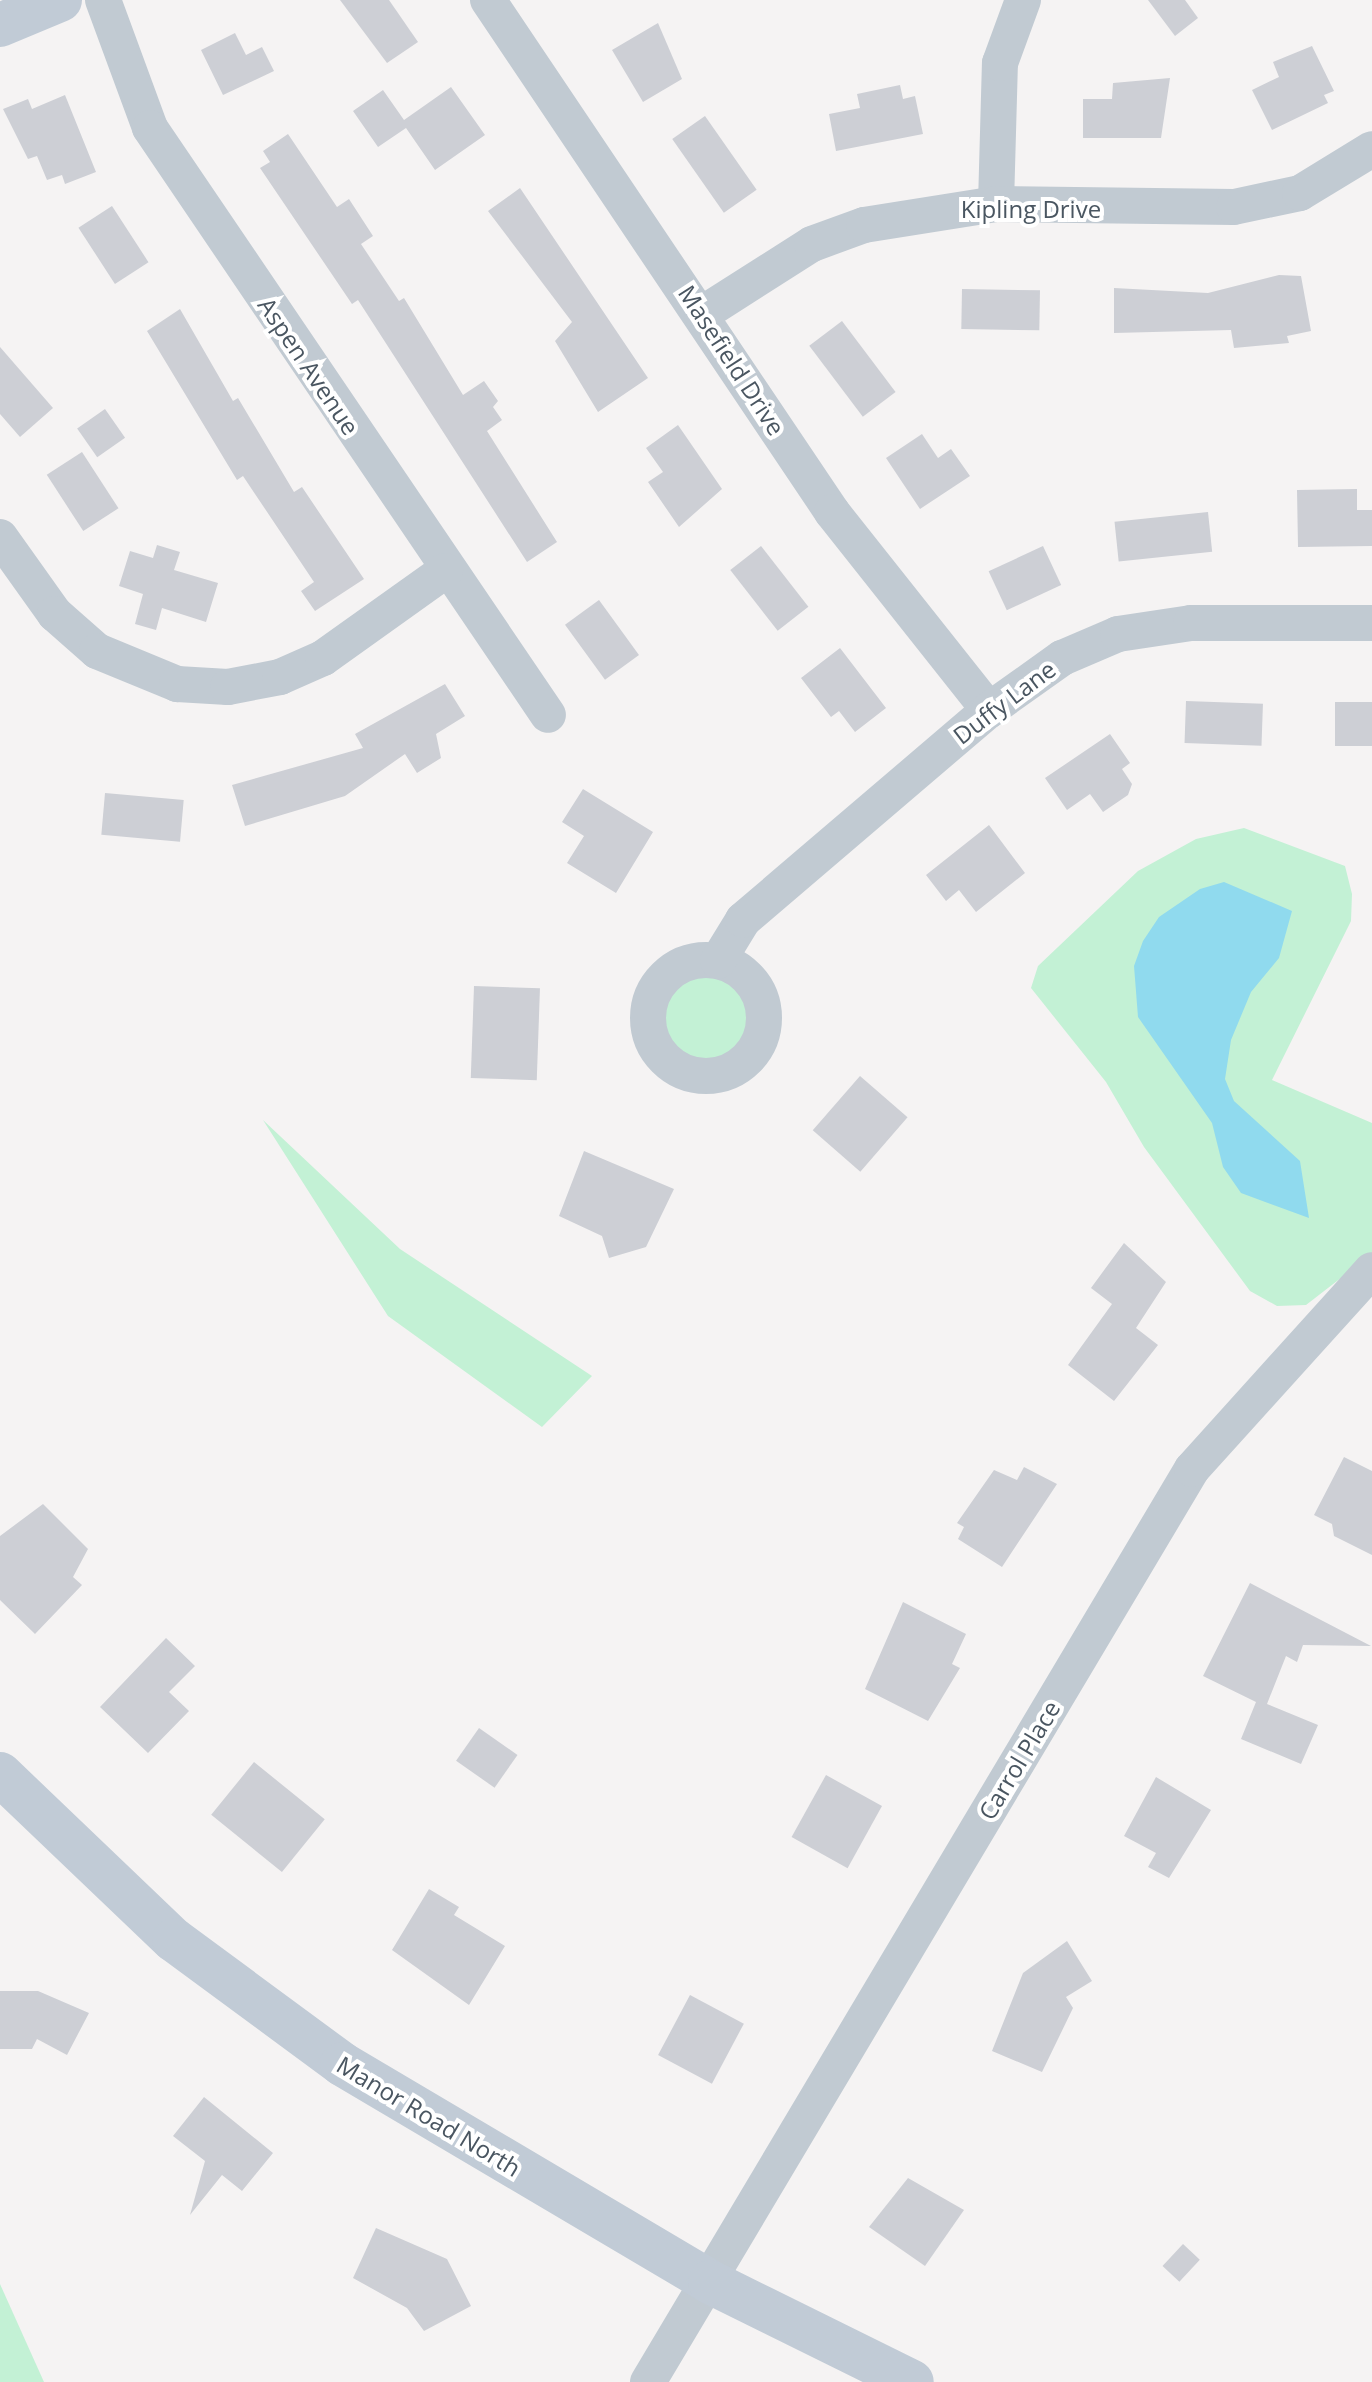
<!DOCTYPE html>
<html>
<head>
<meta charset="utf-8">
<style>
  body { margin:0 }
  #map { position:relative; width:1372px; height:2382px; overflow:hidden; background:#f5f3f3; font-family:"Open Sans",sans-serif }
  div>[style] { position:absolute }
  .green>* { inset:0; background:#c3f1d5 }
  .round { border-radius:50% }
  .water>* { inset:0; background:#90daee }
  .building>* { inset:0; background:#cdcfd5; transform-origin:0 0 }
  .street>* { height:36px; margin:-18px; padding:0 18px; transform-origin:18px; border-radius:18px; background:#c1cad2 }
  .street>.ring { margin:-18px; padding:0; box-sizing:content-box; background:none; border:36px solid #c1cad2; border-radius:50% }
  .secondary>* { height:44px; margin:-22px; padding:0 22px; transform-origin:22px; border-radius:22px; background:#c1cbd6 }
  span { translate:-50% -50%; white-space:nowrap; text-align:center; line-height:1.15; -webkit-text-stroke:8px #fff; paint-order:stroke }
  .street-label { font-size:24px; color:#4a5661 }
</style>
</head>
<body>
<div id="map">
  <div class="green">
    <i style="clip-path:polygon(1244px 828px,1345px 866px,1352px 894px,1351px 921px,1272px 1080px,1372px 1123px,1372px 1254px,1306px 1305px,1277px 1306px,1250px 1291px,1144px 1147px,1106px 1082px,1031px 988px,1038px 966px,1138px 871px,1196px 839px)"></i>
    <i class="round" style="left:658px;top:971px;width:96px;height:96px"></i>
    <i style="clip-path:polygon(263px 1120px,400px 1249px,592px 1376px,542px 1427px,388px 1316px)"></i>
    <i style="clip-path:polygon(0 2284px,44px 2382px,0 2382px)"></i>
  </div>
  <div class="water">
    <i style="clip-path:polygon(1224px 882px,1292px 911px,1279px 958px,1251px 992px,1231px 1040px,1225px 1079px,1234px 1101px,1300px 1161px,1309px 1218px,1241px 1193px,1223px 1167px,1212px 1123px,1138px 1017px,1134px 966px,1143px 941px,1159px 917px,1200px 889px)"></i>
  </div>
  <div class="building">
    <i style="clip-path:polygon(340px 0,389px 0,418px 42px,387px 63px)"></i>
    <i style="clip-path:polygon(1148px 0,1185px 0,1198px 18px,1175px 36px)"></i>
    <i style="clip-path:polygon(658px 23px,682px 79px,643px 102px,612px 50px)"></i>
    <i style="clip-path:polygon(235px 33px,246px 55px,262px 47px,274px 71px,223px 95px,201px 50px)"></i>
    <i style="clip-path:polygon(1312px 46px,1334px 91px,1324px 95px,1328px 103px,1272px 130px,1252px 90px,1279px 77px,1273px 62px)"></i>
    <i style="clip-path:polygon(1170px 78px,1161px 138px,1083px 138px,1083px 99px,1112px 99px,1113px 83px)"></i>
    <i style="clip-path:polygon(900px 85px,903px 99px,915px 96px,923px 134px,836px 151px,829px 114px,860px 108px,857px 94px)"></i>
    <i style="clip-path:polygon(451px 87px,485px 135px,435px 170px,406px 128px,378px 147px,353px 111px,383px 90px,404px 120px)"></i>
    <i style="clip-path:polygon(65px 95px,96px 172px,65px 184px,62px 175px,47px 180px,37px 156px,28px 159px,3px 109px,28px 99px,32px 109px)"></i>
    <i style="left:705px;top:116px;width:90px;height:40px;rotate:55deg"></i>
    <i style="clip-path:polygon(288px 134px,337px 207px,349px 199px,373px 236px,361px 244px,399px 301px,404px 298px,463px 395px,484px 381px,498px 401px,493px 407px,502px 420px,487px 431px,557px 542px,527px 562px,358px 300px,352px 304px,260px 168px,270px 162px,263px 151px)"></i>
    <i style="clip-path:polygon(520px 188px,648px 378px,598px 412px,555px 341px,572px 322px,488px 211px)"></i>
    <i style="left:112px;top:206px;width:67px;height:40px;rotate:57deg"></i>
    <i style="clip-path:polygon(1279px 275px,1301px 276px,1311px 331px,1287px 336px,1289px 343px,1234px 348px,1231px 330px,1114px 333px,1114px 288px,1208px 293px)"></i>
    <i style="left:962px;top:289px;width:78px;height:40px;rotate:1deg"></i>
    <i style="clip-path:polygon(180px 309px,233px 401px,238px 398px,294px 492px,302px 487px,364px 579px,315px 611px,301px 591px,314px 582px,243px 476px,237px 480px,147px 331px)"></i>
    <i style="left:842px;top:321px;width:89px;height:41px;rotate:53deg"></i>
    <i style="clip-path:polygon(0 347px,53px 408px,20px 437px,0 414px)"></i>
    <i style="left:105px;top:409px;width:35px;height:34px;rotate:55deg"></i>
    <i style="clip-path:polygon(678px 425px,722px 489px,679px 527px,648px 482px,663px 472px,646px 448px)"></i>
    <i style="clip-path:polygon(922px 434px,938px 458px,951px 449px,970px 476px,920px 509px,886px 458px)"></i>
    <i style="left:82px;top:452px;width:67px;height:42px;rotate:57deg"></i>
    <i style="clip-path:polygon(1357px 489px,1357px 510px,1372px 510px,1372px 546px,1298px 547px,1297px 490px)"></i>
    <i style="left:1208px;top:512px;width:40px;height:94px;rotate:84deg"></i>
    <i style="clip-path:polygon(157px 545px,180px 552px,174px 570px,218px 583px,206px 622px,162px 608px,156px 630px,135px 624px,143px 594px,119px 586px,130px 551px,153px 558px)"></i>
    <i style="left:761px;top:546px;width:77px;height:39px;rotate:52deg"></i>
    <i style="left:1043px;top:546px;width:43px;height:60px;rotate:65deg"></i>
    <i style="left:599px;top:600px;width:68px;height:42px;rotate:54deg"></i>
    <i style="clip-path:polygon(840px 648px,886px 708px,855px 732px,839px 711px,831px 717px,801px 678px)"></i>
    <i style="clip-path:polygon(445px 684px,465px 716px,436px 734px,441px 758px,417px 773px,405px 754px,345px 796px,245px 826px,232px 785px,363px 748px,355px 734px)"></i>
    <i style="left:1186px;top:701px;width:77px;height:42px;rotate:2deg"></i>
    <i style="left:1335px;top:702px;width:37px;height:44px"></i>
    <i style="clip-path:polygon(1110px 734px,1130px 763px,1122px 769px,1132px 784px,1128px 795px,1103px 812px,1090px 794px,1067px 810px,1045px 778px)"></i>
    <i style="clip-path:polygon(583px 789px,653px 832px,616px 893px,567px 863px,584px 836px,562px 822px)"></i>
    <i style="left:105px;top:793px;width:79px;height:42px;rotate:5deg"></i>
    <i style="clip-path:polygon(989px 825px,1025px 873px,976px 912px,959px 890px,946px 901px,926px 875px)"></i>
    <i style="left:474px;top:986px;width:66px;height:92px;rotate:2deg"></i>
    <i style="left:860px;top:1076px;width:63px;height:72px;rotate:41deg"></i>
    <i style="clip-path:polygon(584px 1151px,674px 1189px,646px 1247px,609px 1258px,602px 1236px,559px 1216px)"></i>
    <i style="clip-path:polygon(1124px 1243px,1166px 1282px,1136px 1328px,1158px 1345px,1114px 1401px,1068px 1365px,1112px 1304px,1091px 1288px)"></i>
    <i style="clip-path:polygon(1344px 1457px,1372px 1471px,1372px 1555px,1334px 1536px,1332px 1524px,1314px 1515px)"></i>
    <i style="clip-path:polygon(1024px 1467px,1057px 1484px,1002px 1567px,958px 1539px,964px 1527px,957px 1523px,994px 1470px,1017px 1480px)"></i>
    <i style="clip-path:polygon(43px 1504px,88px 1549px,73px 1577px,82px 1585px,35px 1634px,0 1600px,0 1536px)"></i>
    <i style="clip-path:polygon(1250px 1583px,1371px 1646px,1303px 1645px,1297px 1662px,1286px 1656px,1267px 1704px,1318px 1725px,1301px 1764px,1241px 1739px,1256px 1702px,1203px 1676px)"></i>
    <i style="clip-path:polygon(903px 1602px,966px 1634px,952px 1664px,960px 1668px,928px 1721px,865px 1689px)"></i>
    <i style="clip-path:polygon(166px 1638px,195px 1666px,169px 1692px,189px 1711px,148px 1753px,100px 1707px)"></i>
    <i style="left:479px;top:1728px;width:47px;height:40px;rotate:35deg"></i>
    <i style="left:254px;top:1762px;width:91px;height:68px;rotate:39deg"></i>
    <i style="left:826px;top:1775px;width:64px;height:71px;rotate:29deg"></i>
    <i style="clip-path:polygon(1156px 1777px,1211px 1810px,1169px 1878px,1148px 1867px,1156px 1853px,1124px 1836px)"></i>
    <i style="clip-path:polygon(429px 1889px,459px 1907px,454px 1915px,505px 1946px,469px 2005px,392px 1950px)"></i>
    <i style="clip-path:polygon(1067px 1941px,1092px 1981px,1066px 1997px,1073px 2008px,1042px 2072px,992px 2051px,1023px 1973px)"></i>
    <i style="clip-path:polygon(0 1991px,38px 1991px,89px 2013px,67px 2055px,37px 2039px,32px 2049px,0 2049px)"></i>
    <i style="left:690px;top:1995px;width:61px;height:68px;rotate:28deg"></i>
    <i style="clip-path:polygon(204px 2097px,273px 2153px,242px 2191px,222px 2175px,190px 2215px,205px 2161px,173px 2136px)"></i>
    <i style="clip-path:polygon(908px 2178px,964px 2210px,925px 2266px,869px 2227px)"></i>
    <i style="clip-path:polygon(376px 2228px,447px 2259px,471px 2306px,424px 2331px,407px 2308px,353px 2278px)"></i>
    <i style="left:1183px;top:2244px;width:23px;height:30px;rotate:43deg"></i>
  </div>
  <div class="street">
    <i style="left:103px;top:0;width:136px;rotate:69.8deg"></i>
    <i style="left:150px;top:128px;width:709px;rotate:55.86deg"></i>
    <i style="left:488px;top:0;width:617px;rotate:56.1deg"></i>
    <i style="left:832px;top:512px;width:253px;rotate:51.6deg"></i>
    <i style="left:996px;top:204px;width:141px;rotate:-88.4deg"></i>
    <i style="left:1000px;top:63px;width:67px;rotate:-69.9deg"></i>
    <i style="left:702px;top:314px;width:130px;rotate:-32.5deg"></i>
    <i style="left:812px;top:244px;width:55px;rotate:-20.1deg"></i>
    <i style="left:864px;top:225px;width:134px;rotate:-9deg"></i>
    <i style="left:996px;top:204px;width:238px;rotate:0.7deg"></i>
    <i style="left:1234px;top:207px;width:67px;rotate:-12deg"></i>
    <i style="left:1300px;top:193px;width:84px;rotate:-31.4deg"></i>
    <i style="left:0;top:537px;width:95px;rotate:54.5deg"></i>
    <i style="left:55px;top:614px;width:56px;rotate:41.4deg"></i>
    <i style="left:97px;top:651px;width:87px;rotate:22.4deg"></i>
    <i style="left:177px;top:684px;width:51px;rotate:3.4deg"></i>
    <i style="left:228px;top:687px;width:53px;rotate:-10.9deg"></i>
    <i style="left:280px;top:677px;width:47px;rotate:-23.8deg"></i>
    <i style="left:323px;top:658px;width:150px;rotate:-35.5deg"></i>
    <i class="ring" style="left:648px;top:960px;width:80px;height:80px"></i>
    <i style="left:718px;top:961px;width:48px;rotate:-58.6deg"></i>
    <i style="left:743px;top:920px;width:323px;rotate:-40.5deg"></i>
    <i style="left:989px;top:710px;width:90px;rotate:-35.5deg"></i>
    <i style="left:1062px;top:658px;width:61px;rotate:-23.2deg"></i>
    <i style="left:1118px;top:634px;width:74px;rotate:-8.6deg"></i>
    <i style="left:1191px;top:623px;width:181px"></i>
    <i style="left:648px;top:2382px;width:1063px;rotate:-59.21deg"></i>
    <i style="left:1192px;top:1469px;width:268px;rotate:-47.9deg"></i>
  </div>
  <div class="secondary">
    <i style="left:0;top:25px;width:65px;rotate:-22.6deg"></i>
    <i style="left:0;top:1774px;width:240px;rotate:43.7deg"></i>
    <i style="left:174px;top:1940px;width:209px;rotate:36.4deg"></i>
    <i style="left:342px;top:2064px;width:428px;rotate:30.6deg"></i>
    <i style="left:710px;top:2282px;width:225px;rotate:26.3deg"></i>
  </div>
  <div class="street-label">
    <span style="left:1031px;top:209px">Kipling Drive</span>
    <span style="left:732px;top:360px;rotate:57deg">Masefield Drive</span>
    <span style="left:309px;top:366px;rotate:56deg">Aspen Avenue</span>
    <span style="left:1004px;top:702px;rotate:-37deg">Duffy Lane</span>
    <span style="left:1019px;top:1760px;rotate:-59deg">Carrol Place</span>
    <span style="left:429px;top:2116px;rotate:31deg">Manor Road North</span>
  </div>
</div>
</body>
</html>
